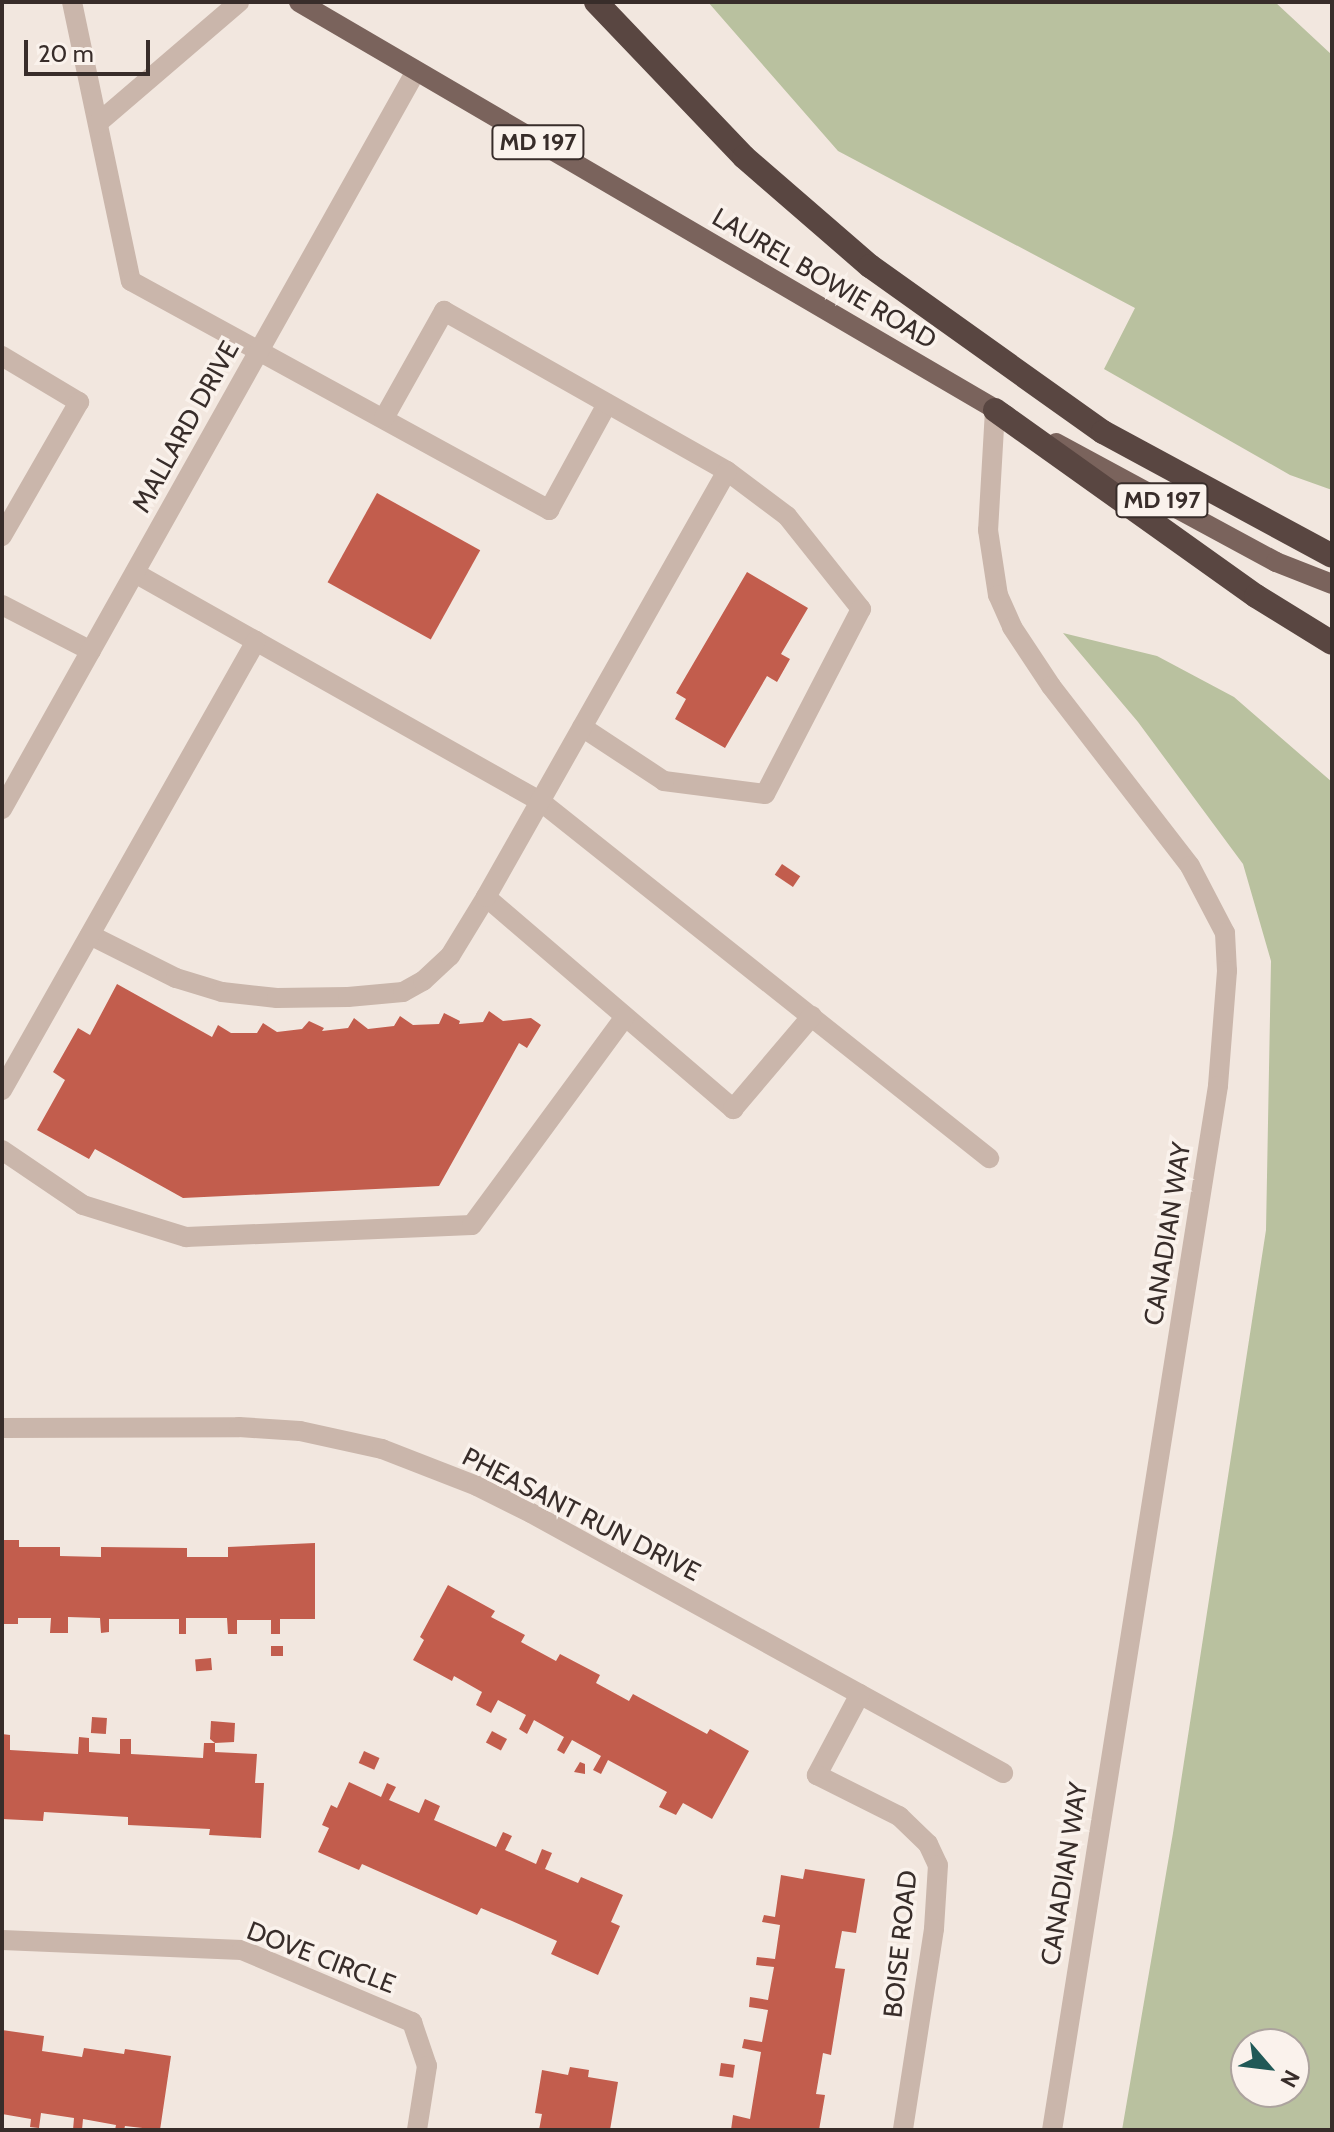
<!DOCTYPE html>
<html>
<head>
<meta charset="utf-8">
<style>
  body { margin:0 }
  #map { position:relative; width:1334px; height:2132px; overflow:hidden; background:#f2e7df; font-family:Cabin,sans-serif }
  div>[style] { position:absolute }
  .green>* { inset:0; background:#b9c19f }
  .building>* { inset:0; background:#c25d4d; transform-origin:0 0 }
  .minor>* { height:20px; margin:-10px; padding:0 10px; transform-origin:10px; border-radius:10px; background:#cab6ab }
  .major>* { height:20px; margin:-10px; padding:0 10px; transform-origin:10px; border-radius:10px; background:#7a635c }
  .highway>* { height:24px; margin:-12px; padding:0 12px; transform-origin:12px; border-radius:12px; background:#594641 }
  span { translate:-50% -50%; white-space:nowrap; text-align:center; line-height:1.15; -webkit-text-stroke:7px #faf2ec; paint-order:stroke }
  .shield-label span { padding:2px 6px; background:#faf2ec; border:2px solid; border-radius:6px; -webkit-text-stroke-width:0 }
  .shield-label { font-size:24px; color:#382d2a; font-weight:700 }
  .street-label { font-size:26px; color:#382d2a }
  .frame { position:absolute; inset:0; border:4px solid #382d2a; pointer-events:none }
  .north { position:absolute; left:1230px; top:2028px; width:80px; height:80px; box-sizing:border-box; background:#faf2ec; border:2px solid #aca39e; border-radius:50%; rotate:118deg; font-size:22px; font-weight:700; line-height:32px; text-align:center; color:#382d2a }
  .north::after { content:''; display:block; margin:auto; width:28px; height:36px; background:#205957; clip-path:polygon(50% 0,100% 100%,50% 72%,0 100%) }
  .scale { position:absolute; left:24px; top:40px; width:126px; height:36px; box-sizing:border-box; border:4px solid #382d2a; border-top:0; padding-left:10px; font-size:24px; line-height:28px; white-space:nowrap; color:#382d2a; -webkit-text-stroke:6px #faf2ec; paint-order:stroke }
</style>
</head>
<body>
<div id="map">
  <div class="green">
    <i style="clip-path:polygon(708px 2px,1275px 2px,1332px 55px,1332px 490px,1290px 475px,1104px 369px,1135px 308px,838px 151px)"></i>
    <i style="clip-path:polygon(evenodd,1063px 633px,1157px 656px,1234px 697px,1332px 782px,1332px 2130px,1122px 2130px,1173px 1833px,1266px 1230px,1271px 961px,1243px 864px,1138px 722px,1063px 633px,1246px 2044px,1294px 2044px,1294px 2092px,1246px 2092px,1246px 2044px)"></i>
  </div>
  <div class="building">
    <i style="left:377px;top:493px;width:118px;height:102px;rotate:29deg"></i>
    <i style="clip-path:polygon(747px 572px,808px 608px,781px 654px,790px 659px,777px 682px,767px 676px,725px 748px,675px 719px,686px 699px,676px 693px)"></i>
    <i style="left:782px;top:864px;width:22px;height:13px;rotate:34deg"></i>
    <i style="clip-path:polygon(117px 984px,212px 1037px,218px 1025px,231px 1033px,257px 1033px,263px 1023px,277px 1032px,302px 1029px,309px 1021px,324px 1028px,322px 1031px,348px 1028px,354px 1018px,368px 1029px,394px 1026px,400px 1016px,413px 1025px,439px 1024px,444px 1013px,460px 1021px,459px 1024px,483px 1022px,489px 1011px,503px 1021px,531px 1018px,541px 1025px,527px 1048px,519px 1043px,439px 1186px,183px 1198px,95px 1149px,89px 1159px,37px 1130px,65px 1080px,53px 1072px,78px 1028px,90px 1035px)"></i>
    <i style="clip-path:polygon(2px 1540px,19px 1540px,19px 1547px,60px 1547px,60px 1556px,101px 1557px,101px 1547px,187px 1548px,187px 1557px,228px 1557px,228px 1547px,315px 1543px,315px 1619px,280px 1619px,280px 1634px,271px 1634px,271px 1620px,237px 1620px,237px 1634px,228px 1634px,227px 1618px,186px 1618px,186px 1634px,179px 1634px,179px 1619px,109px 1619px,109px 1632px,101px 1633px,100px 1618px,68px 1617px,68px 1633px,50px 1633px,51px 1618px,18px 1618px,18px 1624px,2px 1624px)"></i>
    <i style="clip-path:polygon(448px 1585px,495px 1611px,491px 1617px,525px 1635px,521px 1642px,556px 1661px,560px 1654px,600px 1675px,596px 1683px,629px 1701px,633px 1694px,707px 1734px,710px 1729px,749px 1751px,712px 1819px,683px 1803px,676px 1815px,659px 1807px,667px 1792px,608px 1760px,601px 1774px,593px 1770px,601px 1756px,594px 1752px,572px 1740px,564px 1754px,557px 1750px,564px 1737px,534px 1720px,527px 1734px,519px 1729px,526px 1715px,498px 1700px,491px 1713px,476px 1705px,482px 1692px,454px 1676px,452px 1681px,413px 1660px,424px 1640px,420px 1637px)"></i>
    <i style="left:271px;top:1646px;width:12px;height:10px"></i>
    <i style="left:211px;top:1658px;width:12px;height:16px;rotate:85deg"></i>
    <i style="left:92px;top:1717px;width:15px;height:16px;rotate:4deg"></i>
    <i style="clip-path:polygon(211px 1721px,235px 1723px,234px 1742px,215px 1743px,210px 1739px)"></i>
    <i style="left:492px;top:1731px;width:17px;height:13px;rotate:28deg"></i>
    <i style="clip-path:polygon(2px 1734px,10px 1735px,10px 1750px,78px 1754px,79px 1737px,89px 1738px,89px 1752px,120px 1754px,120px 1739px,131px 1739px,131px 1754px,203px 1758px,204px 1743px,215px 1743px,215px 1752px,257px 1754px,255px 1783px,264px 1783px,261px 1838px,209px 1835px,210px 1829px,128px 1825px,128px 1817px,44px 1812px,43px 1821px,2px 1819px)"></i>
    <i style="left:364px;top:1751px;width:17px;height:13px;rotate:24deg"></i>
    <i style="clip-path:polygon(580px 1762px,585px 1764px,585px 1774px,574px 1772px)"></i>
    <i style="clip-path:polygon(349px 1782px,381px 1797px,387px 1783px,396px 1787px,389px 1800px,419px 1813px,425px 1799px,440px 1806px,434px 1820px,496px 1847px,503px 1832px,512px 1836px,505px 1850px,536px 1864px,542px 1849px,552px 1853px,545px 1869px,578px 1883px,581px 1877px,623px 1895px,611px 1922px,620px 1926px,598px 1975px,551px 1954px,557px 1941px,512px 1921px,481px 1908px,477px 1915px,362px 1864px,359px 1870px,318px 1852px,329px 1828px,322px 1825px,331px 1805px,337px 1808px)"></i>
    <i style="clip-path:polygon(805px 1869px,865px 1879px,856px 1933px,842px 1931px,835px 1968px,845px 1969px,831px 2055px,823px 2053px,816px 2094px,825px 2095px,819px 2130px,731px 2130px,733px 2115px,750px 2119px,761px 2052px,742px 2048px,744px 2039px,762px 2042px,768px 2010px,749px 2007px,750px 1997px,768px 2000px,774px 1967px,756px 1965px,757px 1957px,775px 1959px,780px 1925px,762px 1922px,764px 1915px,775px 1917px,781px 1875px,803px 1879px)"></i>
    <i style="clip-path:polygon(2px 2030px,44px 2036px,42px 2051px,82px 2057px,84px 2048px,124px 2054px,125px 2049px,171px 2056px,160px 2130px,125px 2126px,124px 2130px,115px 2130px,116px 2125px,83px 2119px,82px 2130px,73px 2130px,74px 2118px,41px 2113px,39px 2128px,30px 2127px,31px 2119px,2px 2114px)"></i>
    <i style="left:721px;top:2063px;width:14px;height:13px;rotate:8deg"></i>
    <i style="clip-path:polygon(570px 2067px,589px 2070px,588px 2077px,618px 2082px,610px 2130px,539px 2130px,542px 2114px,535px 2113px,542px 2070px,568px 2075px)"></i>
  </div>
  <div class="minor">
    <i style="left:72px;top:2px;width:285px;rotate:78.1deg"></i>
    <i style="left:131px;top:281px;width:477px;rotate:28.7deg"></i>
    <i style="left:549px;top:510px;width:121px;rotate:-61.3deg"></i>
    <i style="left:98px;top:123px;width:186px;rotate:-40.6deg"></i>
    <i style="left:2px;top:356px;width:90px;rotate:30.9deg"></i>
    <i style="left:79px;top:402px;width:155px;rotate:119.9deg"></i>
    <i style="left:995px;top:410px;width:120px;rotate:93.3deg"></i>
    <i style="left:988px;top:530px;width:66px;rotate:81.3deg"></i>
    <i style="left:998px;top:595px;width:35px;rotate:66deg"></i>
    <i style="left:1012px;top:627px;width:71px;rotate:56.5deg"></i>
    <i style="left:1051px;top:686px;width:227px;rotate:52.3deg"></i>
    <i style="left:1190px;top:866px;width:76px;rotate:62.4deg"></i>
    <i style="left:1225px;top:933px;width:38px;rotate:87deg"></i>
    <i style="left:1227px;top:971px;width:115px;rotate:94.5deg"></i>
    <i style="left:1218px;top:1086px;width:1057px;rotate:99.03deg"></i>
    <i style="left:384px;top:418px;width:123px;rotate:-60.7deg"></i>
    <i style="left:444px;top:311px;width:325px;rotate:29.5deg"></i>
    <i style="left:727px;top:471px;width:75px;rotate:36.9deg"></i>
    <i style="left:787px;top:516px;width:119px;rotate:51.5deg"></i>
    <i style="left:861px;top:609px;width:208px;rotate:117.4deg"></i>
    <i style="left:765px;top:794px;width:102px;rotate:-172.7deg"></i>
    <i style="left:664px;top:781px;width:98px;rotate:-146.6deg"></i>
    <i style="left:135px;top:573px;width:465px;rotate:29.4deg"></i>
    <i style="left:540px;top:801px;width:574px;rotate:38.49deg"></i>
    <i style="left:2px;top:605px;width:100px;rotate:27.3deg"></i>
    <i style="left:2px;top:809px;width:846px;rotate:-60.71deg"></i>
    <i style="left:486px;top:897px;width:326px;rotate:40.6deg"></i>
    <i style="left:733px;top:1109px;width:122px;rotate:-49.7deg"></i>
    <i style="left:90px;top:935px;width:96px;rotate:26.6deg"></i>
    <i style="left:176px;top:978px;width:48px;rotate:16.9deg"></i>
    <i style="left:222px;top:992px;width:55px;rotate:6.2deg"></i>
    <i style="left:277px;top:998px;width:71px;rotate:-0.8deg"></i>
    <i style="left:348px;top:997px;width:55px;rotate:-5.2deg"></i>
    <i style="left:403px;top:992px;width:23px;rotate:-29deg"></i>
    <i style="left:423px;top:981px;width:37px;rotate:-43deg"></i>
    <i style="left:450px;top:956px;width:69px;rotate:-58.6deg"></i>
    <i style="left:486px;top:897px;width:489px;rotate:-60.5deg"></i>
    <i style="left:2px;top:1090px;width:516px;rotate:-60.5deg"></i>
    <i style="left:2px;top:1150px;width:98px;rotate:34.2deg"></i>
    <i style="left:83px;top:1205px;width:108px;rotate:17.3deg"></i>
    <i style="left:186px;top:1237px;width:286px;rotate:-2.4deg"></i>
    <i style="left:472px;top:1225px;width:258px;rotate:-53.7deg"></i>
    <i style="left:2px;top:1428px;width:237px;rotate:-0.2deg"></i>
    <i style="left:239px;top:1427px;width:61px;rotate:3.8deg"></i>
    <i style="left:300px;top:1431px;width:84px;rotate:12.4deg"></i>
    <i style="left:382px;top:1449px;width:102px;rotate:21.3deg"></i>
    <i style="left:477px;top:1486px;width:60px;rotate:26.6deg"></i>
    <i style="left:531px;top:1513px;width:539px;rotate:28.85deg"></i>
    <i style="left:860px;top:1694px;width:92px;rotate:118deg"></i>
    <i style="left:817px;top:1775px;width:92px;rotate:26.6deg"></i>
    <i style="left:899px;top:1816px;width:40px;rotate:44deg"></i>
    <i style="left:928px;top:1844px;width:23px;rotate:65deg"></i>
    <i style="left:938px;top:1865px;width:64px;rotate:93.6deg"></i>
    <i style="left:934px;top:1929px;width:203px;rotate:98.8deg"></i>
    <i style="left:2px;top:1940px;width:240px;rotate:2.4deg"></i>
    <i style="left:242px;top:1950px;width:185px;rotate:23deg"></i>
    <i style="left:412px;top:2022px;width:46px;rotate:71.2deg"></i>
    <i style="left:427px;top:2066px;width:65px;rotate:98.9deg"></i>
  </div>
  <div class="major">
    <i style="left:299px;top:2px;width:820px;rotate:30.32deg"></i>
    <i style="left:1056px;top:443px;width:250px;rotate:28.4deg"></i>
    <i style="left:1276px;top:562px;width:60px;rotate:21.4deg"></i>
  </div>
  <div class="highway">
    <i style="left:596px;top:2px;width:214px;rotate:46.3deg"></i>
    <i style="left:744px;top:157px;width:167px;rotate:40.9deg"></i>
    <i style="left:870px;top:266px;width:286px;rotate:35.5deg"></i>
    <i style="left:1103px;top:432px;width:260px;rotate:28.4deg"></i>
    <i style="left:995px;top:410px;width:320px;rotate:35.5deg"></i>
    <i style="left:1256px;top:596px;width:89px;rotate:31.7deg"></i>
  </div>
  <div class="shield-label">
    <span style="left:538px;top:142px">MD 197</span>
    <span style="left:1162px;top:500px">MD 197</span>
  </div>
  <div class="street-label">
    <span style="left:824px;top:279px;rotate:30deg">LAUREL BOWIE ROAD</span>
    <span style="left:186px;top:427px;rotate:-61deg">MALLARD DRIVE</span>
    <span style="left:1168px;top:1234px;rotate:-81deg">CANADIAN WAY</span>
    <span style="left:581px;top:1515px;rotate:27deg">PHEASANT RUN DRIVE</span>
    <span style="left:1065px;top:1874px;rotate:-81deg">CANADIAN WAY</span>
    <span style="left:901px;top:1944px;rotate:-84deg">BOISE ROAD</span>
    <span style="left:321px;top:1958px;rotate:21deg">DOVE CIRCLE</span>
  </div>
  <div class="frame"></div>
  <div class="north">N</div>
  <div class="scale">20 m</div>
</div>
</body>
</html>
